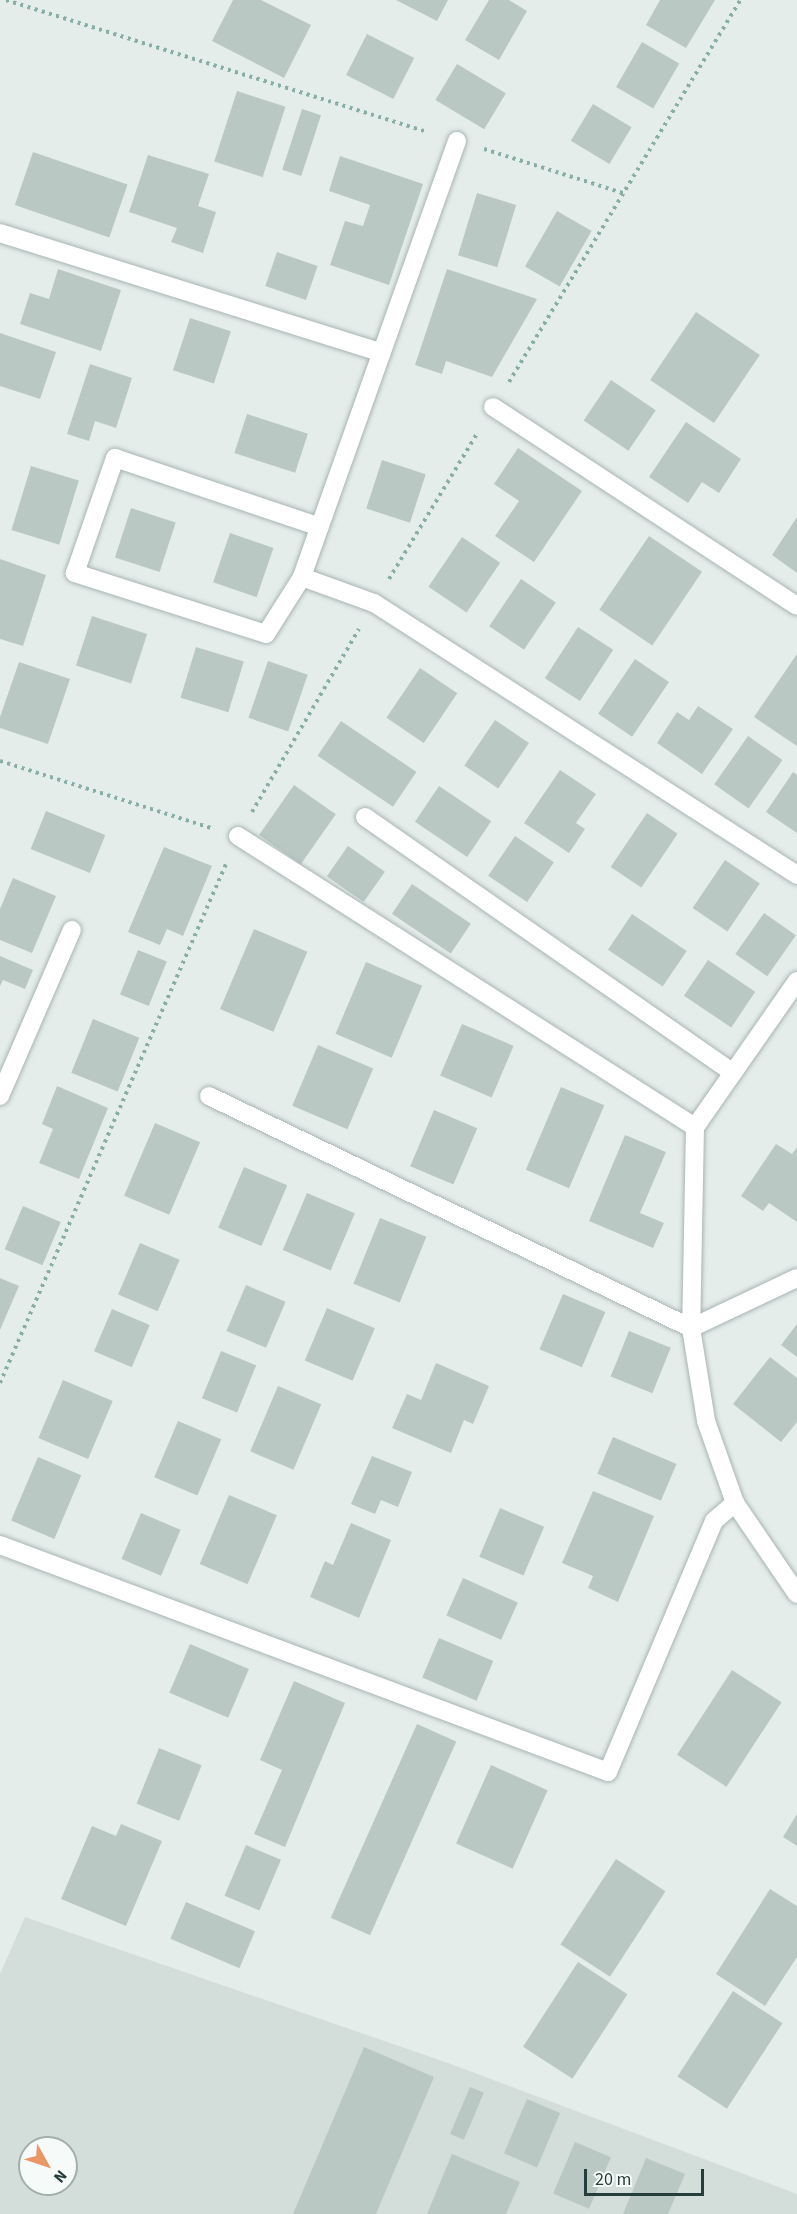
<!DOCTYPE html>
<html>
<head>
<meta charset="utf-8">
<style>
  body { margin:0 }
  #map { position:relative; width:797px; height:2214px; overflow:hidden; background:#e5edeb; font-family:"Source Sans 3",sans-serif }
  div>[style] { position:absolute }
  .built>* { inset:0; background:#d3ddda }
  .building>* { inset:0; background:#bac8c4; transform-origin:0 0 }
  .path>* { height:4px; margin-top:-2px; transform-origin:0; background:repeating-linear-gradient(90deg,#88afa7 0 3px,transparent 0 7.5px) }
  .roads { filter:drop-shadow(0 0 2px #a8b5b3) drop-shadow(0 0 2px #a8b5b3) }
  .minor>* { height:18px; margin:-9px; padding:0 9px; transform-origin:9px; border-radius:9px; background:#fff }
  span { translate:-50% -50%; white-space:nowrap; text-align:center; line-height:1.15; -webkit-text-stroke:5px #f6faf8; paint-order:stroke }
  .north { position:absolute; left:18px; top:2136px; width:60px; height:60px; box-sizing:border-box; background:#f6faf8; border:2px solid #a2afac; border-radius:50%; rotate:130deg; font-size:16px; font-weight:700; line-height:24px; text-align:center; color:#253e3b }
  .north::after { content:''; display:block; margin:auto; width:21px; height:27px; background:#e99767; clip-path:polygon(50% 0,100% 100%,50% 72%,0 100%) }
  .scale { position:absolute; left:584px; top:2169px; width:120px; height:27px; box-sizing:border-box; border:3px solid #253e3b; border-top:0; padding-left:8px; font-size:18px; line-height:21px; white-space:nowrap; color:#253e3b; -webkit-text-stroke:4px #f6faf8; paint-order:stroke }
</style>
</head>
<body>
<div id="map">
  <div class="built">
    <i style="clip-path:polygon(evenodd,25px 1917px,451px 2064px,797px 2194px,797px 2214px,0 2214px,0 1974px,25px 1917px,30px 2148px,66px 2148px,66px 2184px,30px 2184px,30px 2148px)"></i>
  </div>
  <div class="building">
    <i style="clip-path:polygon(233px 0,261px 0,311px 25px,284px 78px,212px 41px)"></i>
    <i style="clip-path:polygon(396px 0,448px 0,437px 21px)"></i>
    <i style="clip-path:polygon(489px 0,509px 0,527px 11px,499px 60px,465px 40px)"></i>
    <i style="clip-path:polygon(660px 0,715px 0,686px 48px,646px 25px)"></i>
    <i style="left:367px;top:34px;width:53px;height:46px;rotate:27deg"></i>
    <i style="left:642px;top:42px;width:43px;height:52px;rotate:30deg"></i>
    <i style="left:457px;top:64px;width:57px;height:42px;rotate:31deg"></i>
    <i style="left:237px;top:91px;width:51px;height:74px;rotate:18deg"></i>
    <i style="left:593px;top:104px;width:45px;height:43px;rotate:31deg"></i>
    <i style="left:302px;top:109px;width:20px;height:64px;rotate:18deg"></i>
    <i style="left:33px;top:152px;width:100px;height:56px;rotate:19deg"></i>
    <i style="clip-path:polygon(148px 155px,209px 174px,198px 206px,216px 212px,203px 253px,171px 242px,177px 228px,129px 212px)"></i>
    <i style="clip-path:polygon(340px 156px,423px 184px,389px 285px,330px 265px,345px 221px,363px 226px,370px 205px,329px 191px)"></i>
    <i style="left:477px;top:193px;width:41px;height:65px;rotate:17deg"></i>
    <i style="left:557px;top:211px;width:40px;height:64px;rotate:30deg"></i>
    <i style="left:277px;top:252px;width:43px;height:36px;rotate:19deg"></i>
    <i style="clip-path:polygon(58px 269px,121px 290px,101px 351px,20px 324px,30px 293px,49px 299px)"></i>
    <i style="clip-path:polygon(447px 269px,537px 299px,492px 377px,446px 361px,442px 374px,415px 365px)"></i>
    <i style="left:696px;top:312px;width:77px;height:82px;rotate:34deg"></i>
    <i style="left:190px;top:318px;width:43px;height:55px;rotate:18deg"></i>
    <i style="clip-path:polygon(0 333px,56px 352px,40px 399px,0 386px)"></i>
    <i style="clip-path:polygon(90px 364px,132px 378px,116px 428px,95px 421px,89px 441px,67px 434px)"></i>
    <i style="left:611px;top:380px;width:54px;height:49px;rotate:34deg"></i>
    <i style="left:247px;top:414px;width:64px;height:41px;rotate:18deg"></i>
    <i style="clip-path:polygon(686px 422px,741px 459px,719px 493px,702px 482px,688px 503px,649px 477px)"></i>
    <i style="clip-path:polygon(518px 448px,582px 491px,534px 562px,495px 536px,519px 501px,494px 484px)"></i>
    <i style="left:382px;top:460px;width:46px;height:51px;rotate:18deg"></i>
    <i style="left:31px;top:466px;width:50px;height:67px;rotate:17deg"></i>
    <i style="left:131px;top:508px;width:47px;height:52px;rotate:18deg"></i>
    <i style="clip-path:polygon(797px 517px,797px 573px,772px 555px)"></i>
    <i style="left:230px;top:533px;width:46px;height:52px;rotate:19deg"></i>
    <i style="left:649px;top:536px;width:64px;height:89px;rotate:34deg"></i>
    <i style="left:462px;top:537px;width:46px;height:60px;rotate:34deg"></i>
    <i style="clip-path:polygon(0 559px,46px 575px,23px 646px,0 639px)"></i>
    <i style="left:521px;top:579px;width:42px;height:57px;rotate:34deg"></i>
    <i style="left:92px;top:616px;width:58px;height:52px;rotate:18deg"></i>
    <i style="left:578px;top:627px;width:42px;height:61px;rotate:33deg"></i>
    <i style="left:196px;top:647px;width:50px;height:53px;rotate:17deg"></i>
    <i style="clip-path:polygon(797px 654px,797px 746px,754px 717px)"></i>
    <i style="left:635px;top:659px;width:41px;height:66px;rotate:34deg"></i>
    <i style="left:268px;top:661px;width:42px;height:60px;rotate:19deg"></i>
    <i style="clip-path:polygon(19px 662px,70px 679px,48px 744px,0 728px,0 717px)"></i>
    <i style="left:420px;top:668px;width:45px;height:60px;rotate:34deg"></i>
    <i style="clip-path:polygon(698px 706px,733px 729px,702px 774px,657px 743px,677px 712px,689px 720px)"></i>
    <i style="left:495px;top:720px;width:41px;height:55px;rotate:34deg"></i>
    <i style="left:341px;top:721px;width:91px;height:42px;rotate:34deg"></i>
    <i style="left:748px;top:736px;width:42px;height:59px;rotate:35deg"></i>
    <i style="clip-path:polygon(560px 770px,596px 794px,576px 823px,585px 829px,569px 853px,524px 823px)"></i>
    <i style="clip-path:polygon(793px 772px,797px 775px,797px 833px,766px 812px)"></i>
    <i style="left:294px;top:785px;width:51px;height:61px;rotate:35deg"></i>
    <i style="left:439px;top:786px;width:63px;height:43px;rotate:34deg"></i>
    <i style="left:46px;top:811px;width:64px;height:41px;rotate:22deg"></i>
    <i style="left:647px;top:813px;width:37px;height:65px;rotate:34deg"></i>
    <i style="left:515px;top:836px;width:47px;height:48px;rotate:34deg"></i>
    <i style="left:348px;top:846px;width:45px;height:37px;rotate:35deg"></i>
    <i style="clip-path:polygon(164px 847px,212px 866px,183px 936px,167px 929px,160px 945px,128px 932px)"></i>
    <i style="left:725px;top:860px;width:42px;height:58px;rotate:34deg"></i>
    <i style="clip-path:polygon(13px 878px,56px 896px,32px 953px,0 940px,0 909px)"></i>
    <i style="left:412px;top:884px;width:71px;height:36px;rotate:34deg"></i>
    <i style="left:764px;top:913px;width:39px;height:50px;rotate:35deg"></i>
    <i style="left:632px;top:914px;width:66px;height:43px;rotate:34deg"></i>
    <i style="left:254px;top:929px;width:58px;height:87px;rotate:23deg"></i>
    <i style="left:138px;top:950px;width:31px;height:48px;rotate:22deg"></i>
    <i style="clip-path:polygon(0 956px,33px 970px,25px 989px,3px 980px,0 986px)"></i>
    <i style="left:708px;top:960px;width:57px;height:43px;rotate:34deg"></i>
    <i style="left:366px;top:962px;width:61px;height:78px;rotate:23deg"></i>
    <i style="left:93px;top:1019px;width:50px;height:58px;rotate:22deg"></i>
    <i style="left:462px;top:1024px;width:56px;height:56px;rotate:23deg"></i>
    <i style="left:318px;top:1045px;width:60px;height:66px;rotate:23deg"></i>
    <i style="clip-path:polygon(57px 1086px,108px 1108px,79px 1179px,39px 1163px,53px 1129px,42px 1124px)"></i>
    <i style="left:561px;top:1087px;width:47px;height:90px;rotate:23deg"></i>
    <i style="left:434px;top:1110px;width:47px;height:61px;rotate:23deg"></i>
    <i style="left:155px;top:1123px;width:49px;height:79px;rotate:23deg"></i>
    <i style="clip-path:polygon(625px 1135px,666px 1152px,640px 1213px,664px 1223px,653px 1248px,589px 1221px)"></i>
    <i style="clip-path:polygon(776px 1144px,792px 1154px,797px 1147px,797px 1222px,769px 1203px,763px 1211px,741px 1196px)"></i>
    <i style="left:244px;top:1167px;width:47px;height:66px;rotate:23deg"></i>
    <i style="left:307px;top:1193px;width:52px;height:62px;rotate:23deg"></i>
    <i style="left:23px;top:1206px;width:41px;height:47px;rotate:23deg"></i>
    <i style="left:380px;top:1218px;width:50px;height:71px;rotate:22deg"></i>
    <i style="left:140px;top:1243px;width:43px;height:56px;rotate:23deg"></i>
    <i style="clip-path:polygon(0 1278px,19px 1286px,0 1330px)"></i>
    <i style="left:246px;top:1285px;width:43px;height:50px;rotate:23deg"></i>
    <i style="left:563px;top:1294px;width:46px;height:60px;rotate:23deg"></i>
    <i style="left:327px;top:1308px;width:52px;height:57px;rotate:23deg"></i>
    <i style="left:112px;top:1309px;width:41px;height:46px;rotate:23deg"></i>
    <i style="clip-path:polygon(797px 1324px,797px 1357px,781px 1345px)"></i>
    <i style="left:629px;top:1331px;width:45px;height:49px;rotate:22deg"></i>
    <i style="left:221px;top:1351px;width:38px;height:51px;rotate:22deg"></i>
    <i style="clip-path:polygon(770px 1357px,797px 1378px,797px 1422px,781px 1442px,733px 1404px)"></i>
    <i style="clip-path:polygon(436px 1363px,489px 1386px,473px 1424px,464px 1420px,451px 1453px,392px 1428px,407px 1394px,421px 1400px)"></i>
    <i style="left:63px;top:1380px;width:54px;height:63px;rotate:23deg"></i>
    <i style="left:278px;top:1386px;width:47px;height:71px;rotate:23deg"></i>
    <i style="left:178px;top:1421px;width:47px;height:61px;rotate:23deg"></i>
    <i style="left:613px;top:1437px;width:69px;height:40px;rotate:23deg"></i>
    <i style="clip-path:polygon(372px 1456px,412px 1472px,398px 1507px,381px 1500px,375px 1514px,351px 1504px)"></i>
    <i style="left:38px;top:1457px;width:47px;height:69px;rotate:23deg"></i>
    <i style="clip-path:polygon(593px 1491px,654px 1516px,618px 1602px,588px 1588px,593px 1576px,562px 1563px)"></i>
    <i style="left:229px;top:1495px;width:52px;height:75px;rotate:23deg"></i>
    <i style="left:500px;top:1508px;width:48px;height:53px;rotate:23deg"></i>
    <i style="left:141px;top:1513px;width:43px;height:50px;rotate:23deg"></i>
    <i style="clip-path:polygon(351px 1523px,391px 1540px,359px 1618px,310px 1597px,325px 1561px,333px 1565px)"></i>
    <i style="left:463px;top:1578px;width:60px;height:41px;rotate:24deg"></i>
    <i style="left:439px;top:1638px;width:59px;height:43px;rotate:23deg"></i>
    <i style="left:190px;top:1644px;width:64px;height:53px;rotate:23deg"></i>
    <i style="left:732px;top:1670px;width:59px;height:101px;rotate:33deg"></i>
    <i style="clip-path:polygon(294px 1681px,345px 1703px,285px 1847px,254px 1834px,282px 1770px,260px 1760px)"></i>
    <i style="left:417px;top:1724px;width:43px;height:212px;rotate:24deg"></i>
    <i style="left:159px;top:1748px;width:46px;height:60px;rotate:22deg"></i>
    <i style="left:491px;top:1765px;width:62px;height:86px;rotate:24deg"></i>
    <i style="clip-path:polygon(797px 1814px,797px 1846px,783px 1837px)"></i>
    <i style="clip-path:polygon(121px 1824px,162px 1841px,126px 1926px,61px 1899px,92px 1826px,116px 1836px)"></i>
    <i style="left:246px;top:1845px;width:38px;height:55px;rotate:23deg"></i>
    <i style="left:616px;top:1859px;width:59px;height:102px;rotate:33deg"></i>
    <i style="clip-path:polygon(770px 1889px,797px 1906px,797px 1957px,765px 2006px,716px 1974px)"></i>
    <i style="left:186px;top:1902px;width:75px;height:40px;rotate:23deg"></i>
    <i style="left:578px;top:1962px;width:59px;height:101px;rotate:33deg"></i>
    <i style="left:733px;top:1991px;width:59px;height:102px;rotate:33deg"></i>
    <i style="clip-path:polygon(364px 2047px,434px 2077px,376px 2214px,293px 2214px)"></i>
    <i style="left:470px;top:2087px;width:15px;height:51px;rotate:23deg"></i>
    <i style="left:527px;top:2099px;width:36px;height:59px;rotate:23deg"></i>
    <i style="left:575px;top:2142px;width:39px;height:56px;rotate:23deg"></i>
    <i style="clip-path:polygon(452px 2154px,520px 2182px,506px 2214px,427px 2214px)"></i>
    <i style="clip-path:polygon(646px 2158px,685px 2174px,668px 2214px,623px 2214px)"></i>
  </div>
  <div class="path">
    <i style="left:6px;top:0;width:442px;rotate:17.4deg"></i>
    <i style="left:484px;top:149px;width:146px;rotate:17.6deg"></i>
    <i style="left:509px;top:382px;width:446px;rotate:-58.8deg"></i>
    <i style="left:389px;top:579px;width:172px;rotate:-58.8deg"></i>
    <i style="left:0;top:761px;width:221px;rotate:17.6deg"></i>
    <i style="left:252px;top:812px;width:212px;rotate:-59.7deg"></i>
    <i style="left:0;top:1383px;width:566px;rotate:-66.47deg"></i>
  </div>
  <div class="roads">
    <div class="minor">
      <i style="left:457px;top:141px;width:463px;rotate:109.6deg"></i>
      <i style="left:302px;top:577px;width:77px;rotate:19.9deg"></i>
      <i style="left:374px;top:603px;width:503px;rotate:32.74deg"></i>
      <i style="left:0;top:233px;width:400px;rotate:17.4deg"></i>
      <i style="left:493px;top:407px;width:363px;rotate:33.2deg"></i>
      <i style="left:302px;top:577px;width:67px;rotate:122.3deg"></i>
      <i style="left:266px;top:634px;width:201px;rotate:-162.3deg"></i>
      <i style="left:75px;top:573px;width:122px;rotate:-70.8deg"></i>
      <i style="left:115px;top:458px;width:216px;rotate:18.6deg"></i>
      <i style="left:365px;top:817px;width:448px;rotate:34.8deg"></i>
      <i style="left:238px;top:836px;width:542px;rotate:32.49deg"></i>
      <i style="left:797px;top:981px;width:178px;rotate:124.9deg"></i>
      <i style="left:695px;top:1127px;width:201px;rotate:91.1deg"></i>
      <i style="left:691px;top:1328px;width:94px;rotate:80.8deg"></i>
      <i style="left:706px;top:1421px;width:87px;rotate:70.5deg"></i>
      <i style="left:735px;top:1503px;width:110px;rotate:55.7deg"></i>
      <i style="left:0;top:1096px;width:181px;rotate:-66.6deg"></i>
      <i style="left:209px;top:1096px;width:535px;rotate:25.7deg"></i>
      <i style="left:691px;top:1328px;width:117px;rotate:-25.3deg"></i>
      <i style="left:0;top:1545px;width:649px;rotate:20.47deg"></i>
      <i style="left:608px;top:1772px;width:272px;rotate:-67.1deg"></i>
      <i style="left:714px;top:1521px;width:28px;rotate:-41deg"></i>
    </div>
  </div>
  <div class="north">N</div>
  <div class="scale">20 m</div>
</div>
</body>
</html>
